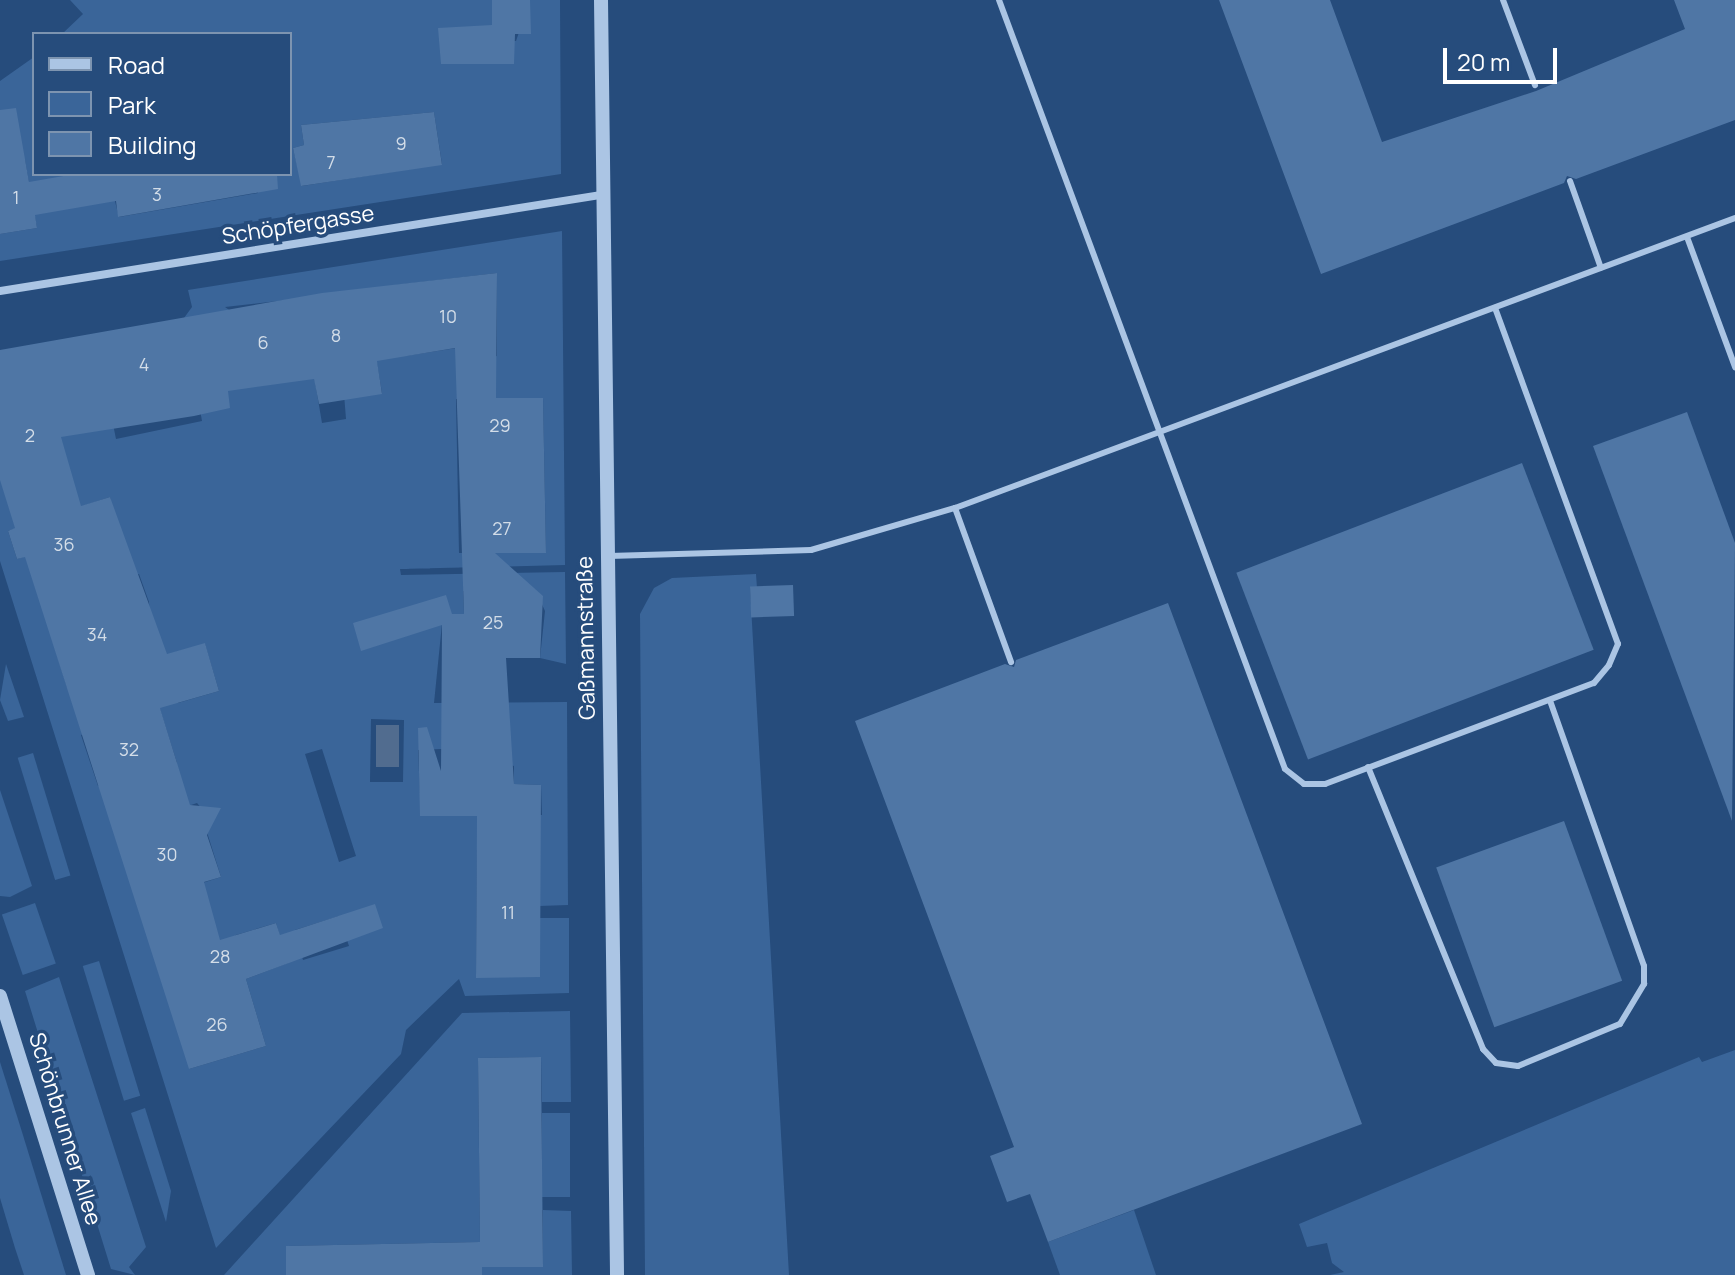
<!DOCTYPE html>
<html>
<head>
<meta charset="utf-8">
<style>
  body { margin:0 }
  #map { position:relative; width:1735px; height:1275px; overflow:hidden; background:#264c7c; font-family:Manrope,sans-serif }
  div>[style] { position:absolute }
  .green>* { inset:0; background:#3a6599; transform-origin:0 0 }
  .water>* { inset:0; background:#516c8f; transform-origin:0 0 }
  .building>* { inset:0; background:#4f76a5; transform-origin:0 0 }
  .service>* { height:6px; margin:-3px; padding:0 3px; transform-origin:3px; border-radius:3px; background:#abc5e4 }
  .minor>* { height:8px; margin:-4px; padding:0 4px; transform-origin:4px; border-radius:4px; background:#abc5e4 }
  .tertiary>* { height:14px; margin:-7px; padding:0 7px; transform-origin:7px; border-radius:7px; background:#abc5e4 }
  span { translate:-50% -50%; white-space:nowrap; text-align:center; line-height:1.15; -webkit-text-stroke:7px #264c7c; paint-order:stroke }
  .number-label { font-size:18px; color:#d3dde8 }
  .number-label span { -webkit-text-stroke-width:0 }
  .street-label { font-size:22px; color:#fff }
  .legend { position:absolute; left:32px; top:32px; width:260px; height:144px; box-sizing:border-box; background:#264c7c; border:2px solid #7d94b0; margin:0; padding:10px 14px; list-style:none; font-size:24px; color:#fff }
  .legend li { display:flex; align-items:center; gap:16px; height:40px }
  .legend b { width:40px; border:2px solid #7d94b0 }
  .scale { position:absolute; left:1443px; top:48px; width:114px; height:36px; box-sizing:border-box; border:4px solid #fff; border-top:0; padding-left:10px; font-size:24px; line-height:28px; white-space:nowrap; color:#fff; -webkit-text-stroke:6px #264c7c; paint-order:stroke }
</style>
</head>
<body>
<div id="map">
  <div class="green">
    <i style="clip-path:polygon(evenodd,70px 0,492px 0,493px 42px,516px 41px,530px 0,560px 0,561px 174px,0 261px,0 234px,37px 228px,25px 160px,0 165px,0 81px,34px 57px,34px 174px,108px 174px,119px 217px,258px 193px,255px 174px,290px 174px,290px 34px,62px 34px,83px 14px,70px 0,434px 112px,442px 164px,302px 186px,293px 148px,304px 145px,301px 125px,434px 112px)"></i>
    <i style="clip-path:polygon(evenodd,562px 231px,565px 565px,400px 569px,401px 575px,565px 572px,566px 664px,540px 658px,545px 611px,535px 589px,463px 591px,464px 614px,443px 614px,434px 703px,567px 702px,568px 905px,539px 906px,538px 846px,477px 846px,476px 977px,540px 977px,539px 918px,569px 918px,569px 993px,465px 996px,459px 979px,406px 1030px,401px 1054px,216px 1248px,0 561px,0 480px,52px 406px,108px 399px,116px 439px,202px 421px,184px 318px,192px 307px,188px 290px,562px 231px,497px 273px,497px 356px,467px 364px,463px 347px,405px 356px,396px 285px,497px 273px,562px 231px,365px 291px,382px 393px,344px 394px,346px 419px,322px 423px,313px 370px,225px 307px,365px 291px,562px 231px,543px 398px,546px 553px,459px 553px,456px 399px,543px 398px,562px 231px,110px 497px,126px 578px,139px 574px,149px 602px,152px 662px,67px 687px,26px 556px,17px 559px,8px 531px,110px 497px,562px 231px,205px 644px,219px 691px,178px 703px,171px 681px,176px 652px,205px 644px,562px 231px,160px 709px,177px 763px,98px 786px,81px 735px,160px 709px,562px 231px,371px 719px,404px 720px,403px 782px,370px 782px,371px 719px,562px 231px,322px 749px,356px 856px,339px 862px,305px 754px,322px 749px,562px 231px,441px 749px,514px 766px,514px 784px,541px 785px,542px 815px,421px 816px,418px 750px,441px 749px,562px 231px,197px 803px,213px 822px,206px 829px,221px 877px,137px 904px,114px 831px,197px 803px,562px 231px,339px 916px,349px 946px,303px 960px,295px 930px,339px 916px,562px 231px,276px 923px,288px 963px,246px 979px,266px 1046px,189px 1069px,223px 949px,236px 935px,276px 923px)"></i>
    <i style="clip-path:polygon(756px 574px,757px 588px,750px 588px,789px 1275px,645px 1275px,640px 614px,654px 588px,672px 578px)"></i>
    <i style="clip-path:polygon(6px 664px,24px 717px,8px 721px,0 700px)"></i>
    <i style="left:33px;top:753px;width:128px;height:16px;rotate:73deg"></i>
    <i style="clip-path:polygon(0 790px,32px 886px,10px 897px,0 896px)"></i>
    <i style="left:35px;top:903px;width:64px;height:35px;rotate:71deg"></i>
    <i style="left:99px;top:961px;width:141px;height:17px;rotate:73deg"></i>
    <i style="clip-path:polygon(59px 977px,146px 1247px,129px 1267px,135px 1275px,111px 1269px,25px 991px)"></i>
    <i style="clip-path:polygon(570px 1011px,571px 1102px,542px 1102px,541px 1057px,478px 1058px,480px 1242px,287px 1246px,286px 1275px,224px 1275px,462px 1013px)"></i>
    <i style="clip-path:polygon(1735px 1050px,1735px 1275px,1330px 1275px,1344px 1272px,1332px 1263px,1327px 1243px,1307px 1247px,1299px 1224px,1699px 1057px,1702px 1062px)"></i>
    <i style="clip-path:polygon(0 1062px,22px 1132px,66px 1275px,24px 1275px,15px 1248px,0 1198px)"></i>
    <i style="clip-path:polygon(145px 1108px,171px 1191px,166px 1222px,131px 1113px)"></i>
    <i style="left:542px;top:1113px;width:28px;height:84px"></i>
    <i style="clip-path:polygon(543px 1210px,571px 1211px,572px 1275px,482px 1275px,482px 1267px,543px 1267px)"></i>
    <i style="clip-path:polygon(1134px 1210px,1156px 1275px,1060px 1275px,1048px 1242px)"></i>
  </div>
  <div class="water">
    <i style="left:399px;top:725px;width:42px;height:23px;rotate:90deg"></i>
  </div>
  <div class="building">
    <i style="clip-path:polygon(492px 0,530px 0,531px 34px,515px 34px,514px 64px,441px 64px,438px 28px,492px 25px)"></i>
    <i style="clip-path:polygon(1219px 0,1330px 0,1382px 142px,1536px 91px,1685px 29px,1674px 0,1735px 0,1735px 120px,1576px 179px,1567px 176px,1564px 183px,1321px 274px)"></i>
    <i style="clip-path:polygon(16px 108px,29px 182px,75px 174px,277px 174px,278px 189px,118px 217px,116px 201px,35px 215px,37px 228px,0 234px,0 110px)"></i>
    <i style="clip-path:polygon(434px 112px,442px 165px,301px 186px,293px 148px,304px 145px,301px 125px)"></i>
    <i style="clip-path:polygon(497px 273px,496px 398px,543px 398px,546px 553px,495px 553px,543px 596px,540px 658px,506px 658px,514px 784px,541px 785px,540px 977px,476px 978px,477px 816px,420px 816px,418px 728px,427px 727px,441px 771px,442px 625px,361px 651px,353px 623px,446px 595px,452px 614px,464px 614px,455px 348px,377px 361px,382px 394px,319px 404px,314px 379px,228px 391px,230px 408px,194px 416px,61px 437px,81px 506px,110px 497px,167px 654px,205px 643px,219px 691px,160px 708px,190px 805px,221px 808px,207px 835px,221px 877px,204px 882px,220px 940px,276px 923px,280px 935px,375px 904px,383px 928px,246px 979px,266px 1046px,189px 1069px,25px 557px,17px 559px,8px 531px,15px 528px,0 480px,0 350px,322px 293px)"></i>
    <i style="clip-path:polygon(1687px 412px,1735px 543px,1732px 821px,1593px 446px)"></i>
    <i style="left:1522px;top:463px;width:200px;height:306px;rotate:69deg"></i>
    <i style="left:793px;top:585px;width:31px;height:43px;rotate:88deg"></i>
    <i style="clip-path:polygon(1168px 603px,1362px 1124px,1048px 1242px,1030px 1194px,1007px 1202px,990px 1156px,1014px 1147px,855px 721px,1005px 664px,1014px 667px,1016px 660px)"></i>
    <i style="left:1564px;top:821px;width:170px;height:136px;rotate:70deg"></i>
    <i style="clip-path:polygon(541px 1057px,543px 1267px,482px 1267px,482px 1275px,286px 1275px,286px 1246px,480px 1242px,478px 1058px)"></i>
  </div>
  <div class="service">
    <i style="left:999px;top:0;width:820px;rotate:69.6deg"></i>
    <i style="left:1285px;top:769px;width:24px;rotate:38deg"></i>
    <i style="left:1304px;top:784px;width:21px"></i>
    <i style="left:1325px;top:784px;width:287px;rotate:-20.6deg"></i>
    <i style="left:1594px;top:683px;width:23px;rotate:-50deg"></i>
    <i style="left:1609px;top:665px;width:23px;rotate:-67deg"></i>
    <i style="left:1618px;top:644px;width:358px;rotate:-110.1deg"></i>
    <i style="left:1503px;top:0;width:91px;rotate:69.4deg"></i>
    <i style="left:1570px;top:181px;width:92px;rotate:70.4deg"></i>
    <i style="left:1687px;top:237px;width:139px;rotate:69.7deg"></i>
    <i style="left:955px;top:508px;width:164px;rotate:70deg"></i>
    <i style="left:609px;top:556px;width:202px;rotate:-1.7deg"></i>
    <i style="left:811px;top:550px;width:150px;rotate:-16.3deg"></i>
    <i style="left:955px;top:508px;width:832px;rotate:-20.39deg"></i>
    <i style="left:1368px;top:767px;width:305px;rotate:67.8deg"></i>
    <i style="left:1483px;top:1049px;width:19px;rotate:47deg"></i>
    <i style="left:1496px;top:1063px;width:22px;rotate:8deg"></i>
    <i style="left:1518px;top:1066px;width:110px;rotate:-22.4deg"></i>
    <i style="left:1620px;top:1024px;width:47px;rotate:-59deg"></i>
    <i style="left:1644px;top:984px;width:18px;rotate:-90deg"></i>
    <i style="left:1644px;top:966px;width:282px;rotate:-109.5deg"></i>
  </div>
  <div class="minor">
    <i style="left:0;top:291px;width:609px;rotate:-9.08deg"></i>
  </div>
  <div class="tertiary">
    <i style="left:601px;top:0;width:1275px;rotate:89.28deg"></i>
    <i style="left:0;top:996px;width:293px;rotate:72.5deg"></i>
  </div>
  <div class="number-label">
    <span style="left:401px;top:143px">9</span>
    <span style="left:331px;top:162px">7</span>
    <span style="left:157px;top:194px">3</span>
    <span style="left:16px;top:197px">1</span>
    <span style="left:448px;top:316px">10</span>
    <span style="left:336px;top:335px">8</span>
    <span style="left:263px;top:342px">6</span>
    <span style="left:144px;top:364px">4</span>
    <span style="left:500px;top:425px">29</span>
    <span style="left:30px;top:435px">2</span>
    <span style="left:502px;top:528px">27</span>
    <span style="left:64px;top:544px">36</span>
    <span style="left:493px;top:622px">25</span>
    <span style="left:97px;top:634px">34</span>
    <span style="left:129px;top:749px">32</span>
    <span style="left:167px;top:854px">30</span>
    <span style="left:508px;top:912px">11</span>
    <span style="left:220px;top:956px">28</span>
    <span style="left:217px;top:1024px">26</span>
  </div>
  <div class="street-label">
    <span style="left:298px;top:225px;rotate:-9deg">Schöpfergasse</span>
    <span style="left:586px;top:638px;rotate:-91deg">Gaßmannstraße</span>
    <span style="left:65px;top:1129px;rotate:73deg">Schönbrunner Allee</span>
  </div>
  <ul class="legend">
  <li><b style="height:10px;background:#abc5e4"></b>Road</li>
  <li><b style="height:22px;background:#3a6599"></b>Park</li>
  <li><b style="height:22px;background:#4f76a5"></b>Building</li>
  </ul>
  <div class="scale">20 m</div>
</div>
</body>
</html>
